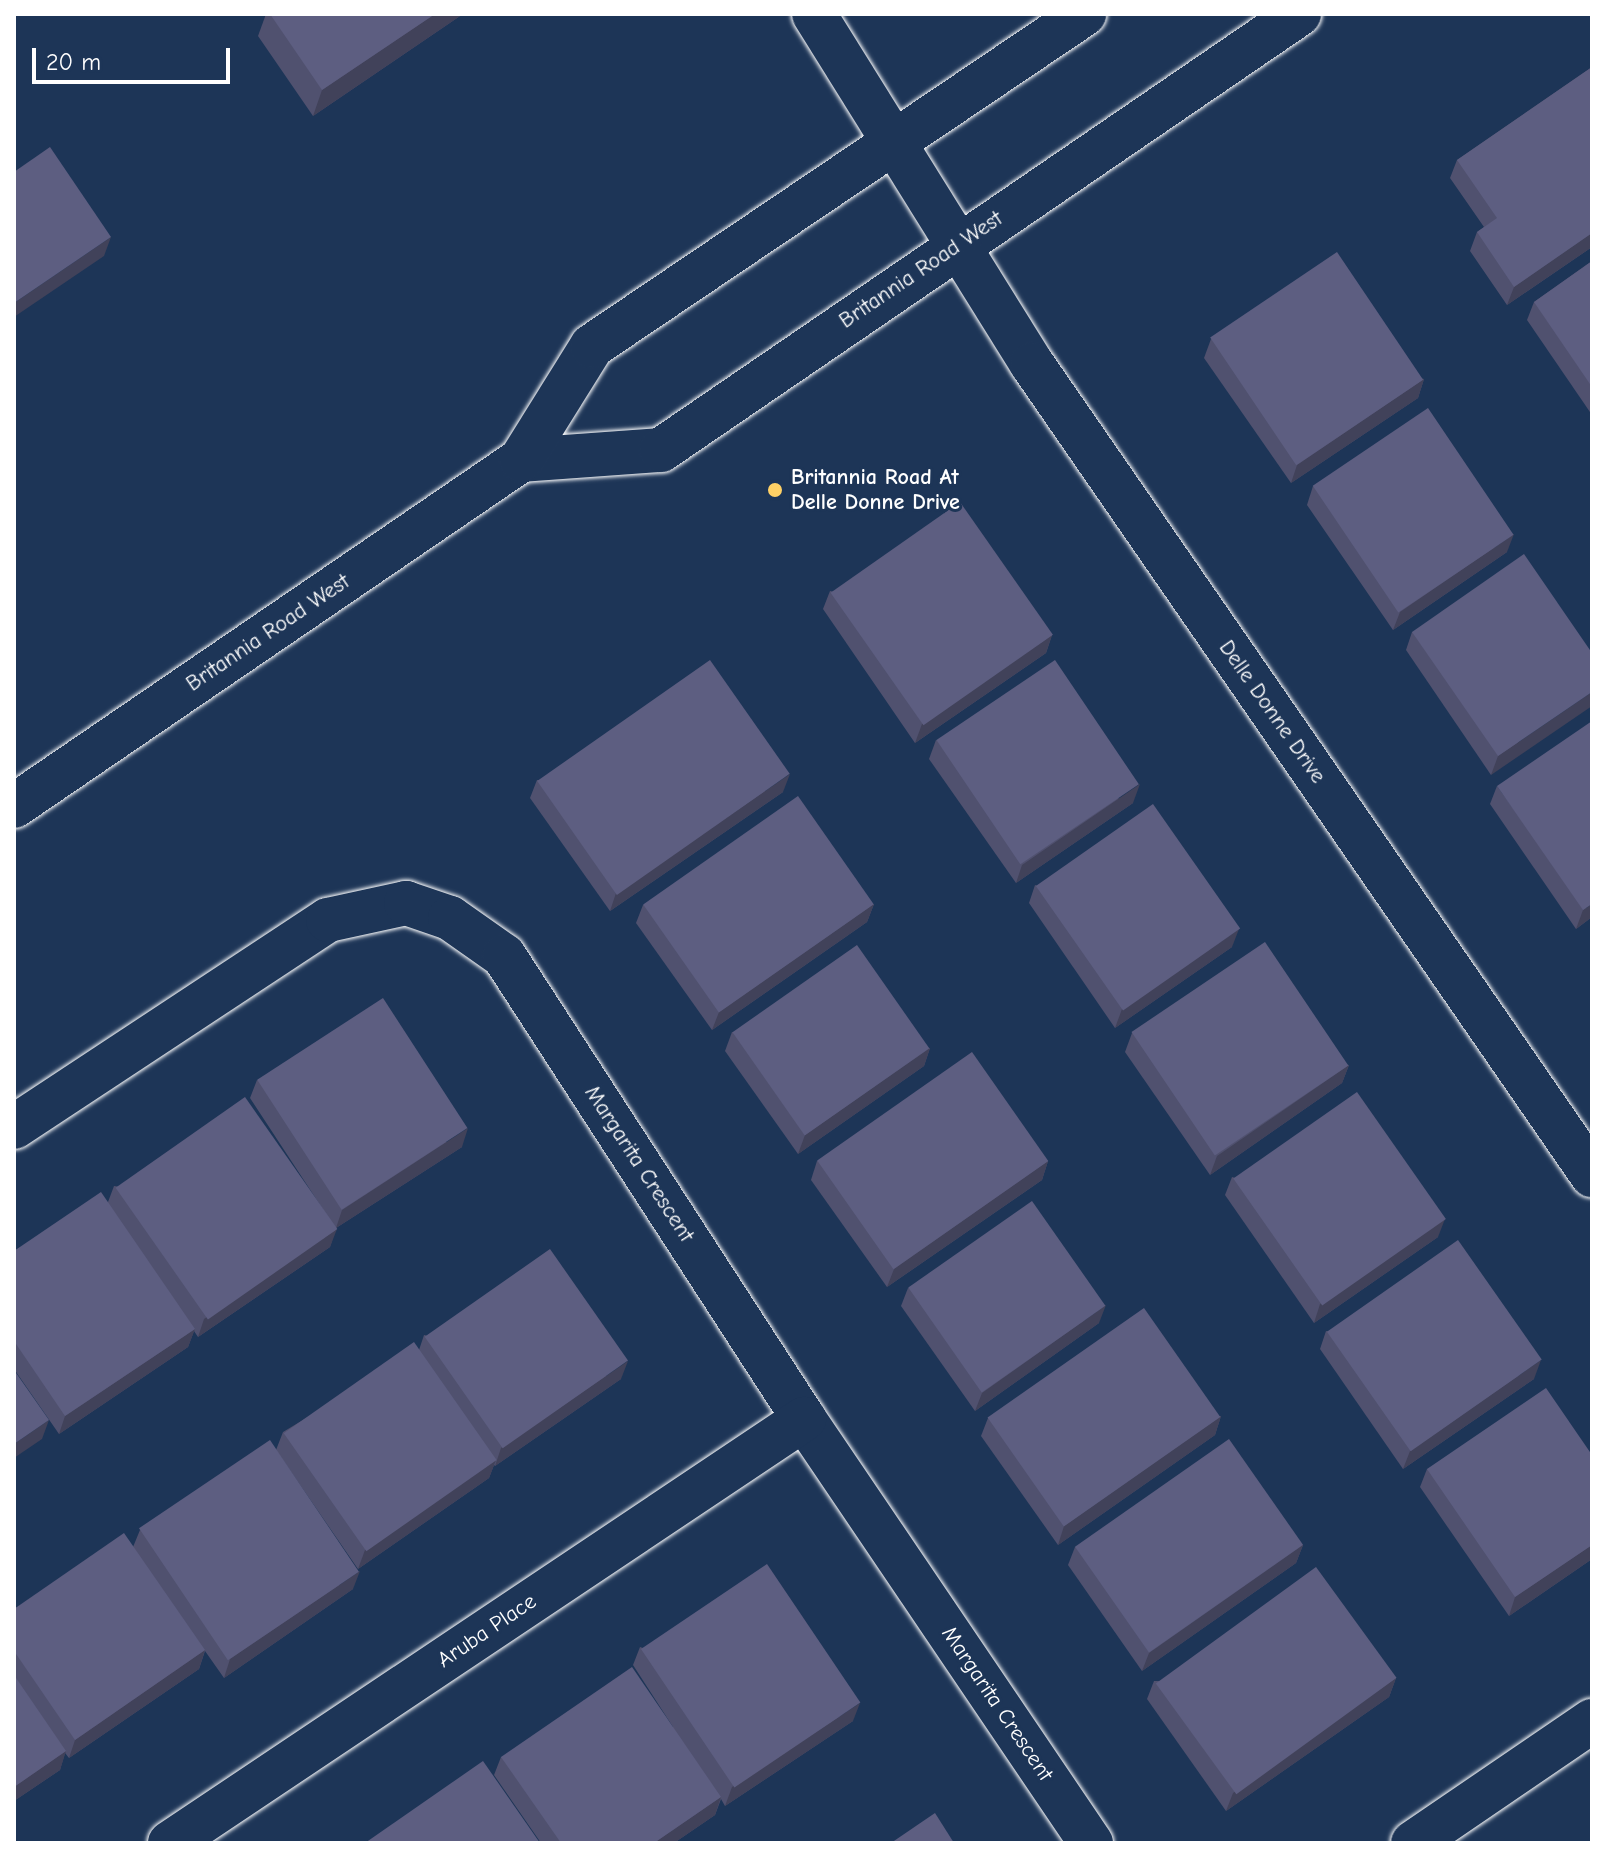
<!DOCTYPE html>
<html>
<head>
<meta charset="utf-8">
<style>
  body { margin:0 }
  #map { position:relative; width:1606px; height:1857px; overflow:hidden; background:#1d3557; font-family:"Comic Neue",sans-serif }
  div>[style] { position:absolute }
  .roads { filter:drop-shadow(0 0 2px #fff) drop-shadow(0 0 2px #fff) }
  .street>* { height:44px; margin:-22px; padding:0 22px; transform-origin:22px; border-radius:22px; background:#1d3557 }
  .secondary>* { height:44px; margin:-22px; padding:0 22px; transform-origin:22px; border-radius:22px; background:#1d3557 }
  .wall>* { inset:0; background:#50516f }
  .shaded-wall>* { inset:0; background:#41425a }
  .building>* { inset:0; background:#5d5e81; transform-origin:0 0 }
  .dots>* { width:22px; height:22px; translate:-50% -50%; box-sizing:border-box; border:4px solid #1d3557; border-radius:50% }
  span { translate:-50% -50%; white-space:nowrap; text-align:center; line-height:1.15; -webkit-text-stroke:6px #1d3557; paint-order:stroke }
  .street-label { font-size:22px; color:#fff }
  .poi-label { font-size:22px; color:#fff; font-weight:700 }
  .left { translate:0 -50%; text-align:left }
  .frame { position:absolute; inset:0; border:16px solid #fff; pointer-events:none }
  .scale { position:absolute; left:32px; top:48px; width:198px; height:36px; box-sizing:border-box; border:4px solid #fff; border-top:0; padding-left:10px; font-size:24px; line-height:28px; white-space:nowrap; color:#fff; -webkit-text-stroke:6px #1d3557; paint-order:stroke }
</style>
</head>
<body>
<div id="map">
  <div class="roads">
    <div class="street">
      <i style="left:14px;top:1127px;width:376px;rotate:-33.4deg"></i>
      <i style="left:328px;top:920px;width:80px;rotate:-12.3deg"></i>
      <i style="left:406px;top:903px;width:46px;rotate:18.8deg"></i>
      <i style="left:450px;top:918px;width:66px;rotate:35.1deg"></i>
      <i style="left:504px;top:956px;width:552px;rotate:57.06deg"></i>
      <i style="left:804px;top:1419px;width:512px;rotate:55.91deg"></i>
      <i style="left:170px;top:1843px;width:763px;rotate:-33.77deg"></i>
    </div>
    <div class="secondary">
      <i style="left:814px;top:14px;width:412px;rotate:58.1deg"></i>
      <i style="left:1032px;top:364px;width:986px;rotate:55.37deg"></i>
      <i style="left:521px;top:460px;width:140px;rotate:-4.1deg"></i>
      <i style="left:661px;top:450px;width:773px;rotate:-34.35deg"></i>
      <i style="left:14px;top:806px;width:614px;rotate:-34.31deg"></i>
      <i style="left:521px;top:460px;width:134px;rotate:-58.1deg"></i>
      <i style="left:592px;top:346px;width:594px;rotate:-34.01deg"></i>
      <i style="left:1413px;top:1843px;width:217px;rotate:-34.3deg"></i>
    </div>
  </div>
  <div class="wall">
    <i style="clip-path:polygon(266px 14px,463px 14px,313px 116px,258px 36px)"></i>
    <i style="clip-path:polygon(1592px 67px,1592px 247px,1507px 305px,1470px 251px,1477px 232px,1484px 227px,1450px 178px,1457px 160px)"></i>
    <i style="clip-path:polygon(1592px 261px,1592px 415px,1527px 320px,1534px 302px)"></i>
    <i style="clip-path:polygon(1211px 339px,1424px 379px,1418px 398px,1291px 483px,1204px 358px)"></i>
    <i style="clip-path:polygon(1313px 486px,1507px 552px,1393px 630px,1307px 505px)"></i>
    <i style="clip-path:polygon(830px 591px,1052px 635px,1046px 653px,915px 743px,823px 609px)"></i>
    <i style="clip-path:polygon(1412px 632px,1592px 653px,1491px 775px,1406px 650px)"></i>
    <i style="clip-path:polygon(936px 740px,1133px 803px,1016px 883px,929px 759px)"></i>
    <i style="clip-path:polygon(537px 780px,783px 792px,610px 911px,530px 798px)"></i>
    <i style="clip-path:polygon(1497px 786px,1592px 917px,1576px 929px,1490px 804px)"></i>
    <i style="clip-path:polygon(1035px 885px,1232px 947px,1115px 1028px,1029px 903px)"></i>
    <i style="clip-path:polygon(874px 904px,867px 922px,712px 1030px,636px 923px,643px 905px)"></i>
    <i style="clip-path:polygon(732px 1032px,930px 1048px,924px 1066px,798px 1154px,725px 1051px)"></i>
    <i style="clip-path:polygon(1132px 1033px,1349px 1065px,1342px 1083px,1210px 1175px,1125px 1052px)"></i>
    <i style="clip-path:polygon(257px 1080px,462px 1147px,336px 1228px,330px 1247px,198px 1337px,194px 1331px,188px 1347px,59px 1434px,14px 1369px,14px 1251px,108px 1202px,114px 1186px,328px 1217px,250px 1098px)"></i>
    <i style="clip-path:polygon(817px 1161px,1048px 1161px,1042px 1180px,887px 1287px,811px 1180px)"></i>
    <i style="clip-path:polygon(1232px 1177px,1438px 1237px,1314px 1323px,1225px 1195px)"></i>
    <i style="clip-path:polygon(908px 1288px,1099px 1323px,975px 1411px,901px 1306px)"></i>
    <i style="clip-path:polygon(1326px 1331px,1534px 1379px,1403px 1469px,1320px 1349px)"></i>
    <i style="clip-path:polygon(424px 1335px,621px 1379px,495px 1466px,494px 1465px,489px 1478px,358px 1569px,276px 1450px,283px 1432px,419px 1350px)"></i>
    <i style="clip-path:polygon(1221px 1416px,1215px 1435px,1058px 1545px,981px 1436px,988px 1418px)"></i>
    <i style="clip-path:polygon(1592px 1455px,1592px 1559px,1509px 1616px,1420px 1487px,1427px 1469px)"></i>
    <i style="clip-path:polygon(140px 1530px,353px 1589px,224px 1678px,205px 1651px,199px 1669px,69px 1758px,65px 1753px,60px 1770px,14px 1801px,14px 1609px,133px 1547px)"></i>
    <i style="clip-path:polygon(1303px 1545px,1296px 1563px,1142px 1671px,1068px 1565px,1075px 1547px)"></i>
    <i style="clip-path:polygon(640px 1647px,853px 1721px,725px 1806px,721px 1799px,715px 1815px,674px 1843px,541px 1843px,494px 1775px,501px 1757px,673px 1727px,633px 1665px)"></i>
    <i style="clip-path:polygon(1396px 1678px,1389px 1697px,1226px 1811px,1147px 1699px,1154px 1681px)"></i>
  </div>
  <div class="shaded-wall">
    <i style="clip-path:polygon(435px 14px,463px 14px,313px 116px,322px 90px)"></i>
    <i style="clip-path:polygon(1592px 233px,1592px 247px,1507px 305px,1514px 287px)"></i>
    <i style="clip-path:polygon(111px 237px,104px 256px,14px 317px,14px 303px)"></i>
    <i style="clip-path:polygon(1424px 379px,1418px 398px,1291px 483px,1297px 465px)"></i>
    <i style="clip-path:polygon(1514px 534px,1507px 552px,1393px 630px,1400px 612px)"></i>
    <i style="clip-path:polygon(1052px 635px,1046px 653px,915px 743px,922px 724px)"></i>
    <i style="clip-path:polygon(1592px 692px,1592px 706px,1491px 775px,1498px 756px)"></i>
    <i style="clip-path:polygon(790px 774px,783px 792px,610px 911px,616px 893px)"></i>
    <i style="clip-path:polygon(1140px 784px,1133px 803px,1016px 883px,1022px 865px)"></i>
    <i style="clip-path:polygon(874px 904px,867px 922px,712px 1030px,719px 1012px)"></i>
    <i style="clip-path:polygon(1592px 904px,1592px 917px,1576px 929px,1583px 910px)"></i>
    <i style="clip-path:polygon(1239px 929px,1232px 947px,1115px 1028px,1122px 1009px)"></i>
    <i style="clip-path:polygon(930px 1048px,924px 1066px,798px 1154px,805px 1135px)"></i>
    <i style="clip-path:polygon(1349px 1065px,1342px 1083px,1210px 1175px,1217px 1156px)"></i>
    <i style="clip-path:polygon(468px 1128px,462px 1147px,336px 1228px,342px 1210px)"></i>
    <i style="clip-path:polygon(1048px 1161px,1042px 1180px,887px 1287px,894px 1269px)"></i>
    <i style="clip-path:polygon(1445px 1219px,1438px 1237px,1314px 1323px,1320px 1304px)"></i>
    <i style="clip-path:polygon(337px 1229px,330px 1247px,198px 1337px,204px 1319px)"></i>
    <i style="clip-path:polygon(1106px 1305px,1099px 1323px,975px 1411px,982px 1393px)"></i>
    <i style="clip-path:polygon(195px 1329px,188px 1347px,59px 1434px,65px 1416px)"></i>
    <i style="clip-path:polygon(1541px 1360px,1534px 1379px,1403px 1469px,1410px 1451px)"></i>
    <i style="clip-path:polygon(628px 1361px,621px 1379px,495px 1466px,501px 1448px)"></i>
    <i style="clip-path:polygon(1221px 1416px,1215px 1435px,1058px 1545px,1064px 1526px)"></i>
    <i style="clip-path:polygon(49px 1420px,42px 1439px,14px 1458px,14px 1444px)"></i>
    <i style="clip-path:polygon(496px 1460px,489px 1478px,358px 1569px,365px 1550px)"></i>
    <i style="clip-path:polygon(1303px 1545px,1296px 1563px,1142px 1671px,1149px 1653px)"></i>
    <i style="clip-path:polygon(1592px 1545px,1592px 1559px,1509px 1616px,1515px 1597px)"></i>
    <i style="clip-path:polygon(360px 1571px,353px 1589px,224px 1678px,230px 1659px)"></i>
    <i style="clip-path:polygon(205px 1650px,199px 1669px,69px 1758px,75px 1740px)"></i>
    <i style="clip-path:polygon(1396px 1678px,1389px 1697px,1226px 1811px,1233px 1793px)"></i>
    <i style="clip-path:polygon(860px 1703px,853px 1721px,725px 1806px,732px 1787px)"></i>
    <i style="clip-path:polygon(66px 1751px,60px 1770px,14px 1801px,14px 1787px)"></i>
    <i style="clip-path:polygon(721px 1797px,715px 1815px,674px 1843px,654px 1843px)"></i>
  </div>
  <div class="building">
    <i style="clip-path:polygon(270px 14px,435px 14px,322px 90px)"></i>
    <i style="clip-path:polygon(1592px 67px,1592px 233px,1514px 287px,1477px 232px,1497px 218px,1457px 160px)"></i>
    <i style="clip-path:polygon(50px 147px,111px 237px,14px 303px,14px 172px)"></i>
    <i style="left:1337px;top:252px;width:154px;height:153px;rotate:56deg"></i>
    <i style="clip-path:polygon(1592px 261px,1592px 387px,1534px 302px)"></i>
    <i style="left:1428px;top:408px;width:153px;height:139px;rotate:56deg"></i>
    <i style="left:960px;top:502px;width:162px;height:158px;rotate:55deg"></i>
    <i style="clip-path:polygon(1524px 554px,1592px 653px,1592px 692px,1498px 756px,1412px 632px)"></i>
    <i style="left:710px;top:660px;width:139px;height:211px;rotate:55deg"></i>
    <i style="left:1055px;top:660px;width:150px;height:143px;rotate:56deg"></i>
    <i style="clip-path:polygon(1592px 721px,1592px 904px,1583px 910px,1497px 786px)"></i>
    <i style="left:798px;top:796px;width:132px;height:189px;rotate:55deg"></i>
    <i style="left:1153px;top:804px;width:152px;height:143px;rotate:55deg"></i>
    <i style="left:1265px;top:942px;width:149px;height:161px;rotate:56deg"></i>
    <i style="left:857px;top:945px;width:126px;height:152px;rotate:55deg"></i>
    <i style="left:383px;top:998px;width:155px;height:150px;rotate:57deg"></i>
    <i style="left:972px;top:1052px;width:133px;height:189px;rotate:55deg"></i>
    <i style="left:1357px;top:1092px;width:155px;height:151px;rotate:55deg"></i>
    <i style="left:245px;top:1097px;width:161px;height:158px;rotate:55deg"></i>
    <i style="clip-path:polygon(101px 1192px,195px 1329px,65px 1416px,14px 1341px,14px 1251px)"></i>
    <i style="left:1032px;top:1201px;width:128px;height:151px;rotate:55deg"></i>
    <i style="left:1458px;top:1240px;width:146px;height:160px;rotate:55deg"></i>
    <i style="left:550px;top:1249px;width:136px;height:153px;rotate:55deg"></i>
    <i style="left:1144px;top:1308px;width:133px;height:191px;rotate:55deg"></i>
    <i style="left:414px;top:1342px;width:144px;height:159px;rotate:55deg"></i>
    <i style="clip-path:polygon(14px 1370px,49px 1420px,14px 1444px)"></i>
    <i style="clip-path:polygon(1546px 1388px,1592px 1455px,1592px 1545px,1515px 1597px,1427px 1469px)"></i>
    <i style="left:1229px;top:1439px;width:129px;height:188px;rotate:55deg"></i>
    <i style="left:270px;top:1440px;width:159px;height:158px;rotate:56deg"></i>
    <i style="clip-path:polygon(124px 1533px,205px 1650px,75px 1740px,14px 1651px,14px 1609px)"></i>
    <i style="left:767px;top:1564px;width:167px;height:152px;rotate:56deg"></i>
    <i style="left:1316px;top:1567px;width:137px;height:198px;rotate:54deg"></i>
    <i style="clip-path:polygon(632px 1667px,721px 1797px,654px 1843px,561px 1843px,501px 1757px)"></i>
    <i style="clip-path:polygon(14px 1675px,66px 1751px,14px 1787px)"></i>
    <i style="clip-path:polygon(483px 1761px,540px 1843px,365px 1843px)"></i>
    <i style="clip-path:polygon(935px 1813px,954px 1843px,891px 1843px)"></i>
  </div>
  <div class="dots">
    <i style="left:775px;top:490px;background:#ffd166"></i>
  </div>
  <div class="street-label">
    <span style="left:921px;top:270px;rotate:-34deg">Britannia Road West</span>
    <span style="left:268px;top:633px;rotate:-34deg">Britannia Road West</span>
    <span style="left:1272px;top:712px;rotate:55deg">Delle Donne Drive</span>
    <span style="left:639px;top:1164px;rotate:57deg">Margarita Crescent</span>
    <span style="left:487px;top:1631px;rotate:-34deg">Aruba Place</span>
    <span style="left:997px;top:1704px;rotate:56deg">Margarita Crescent</span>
  </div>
  <div class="poi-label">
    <span class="left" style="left:791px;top:490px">Britannia Road At<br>Delle Donne Drive</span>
  </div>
  <div class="frame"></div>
  <div class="scale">20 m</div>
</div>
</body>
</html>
